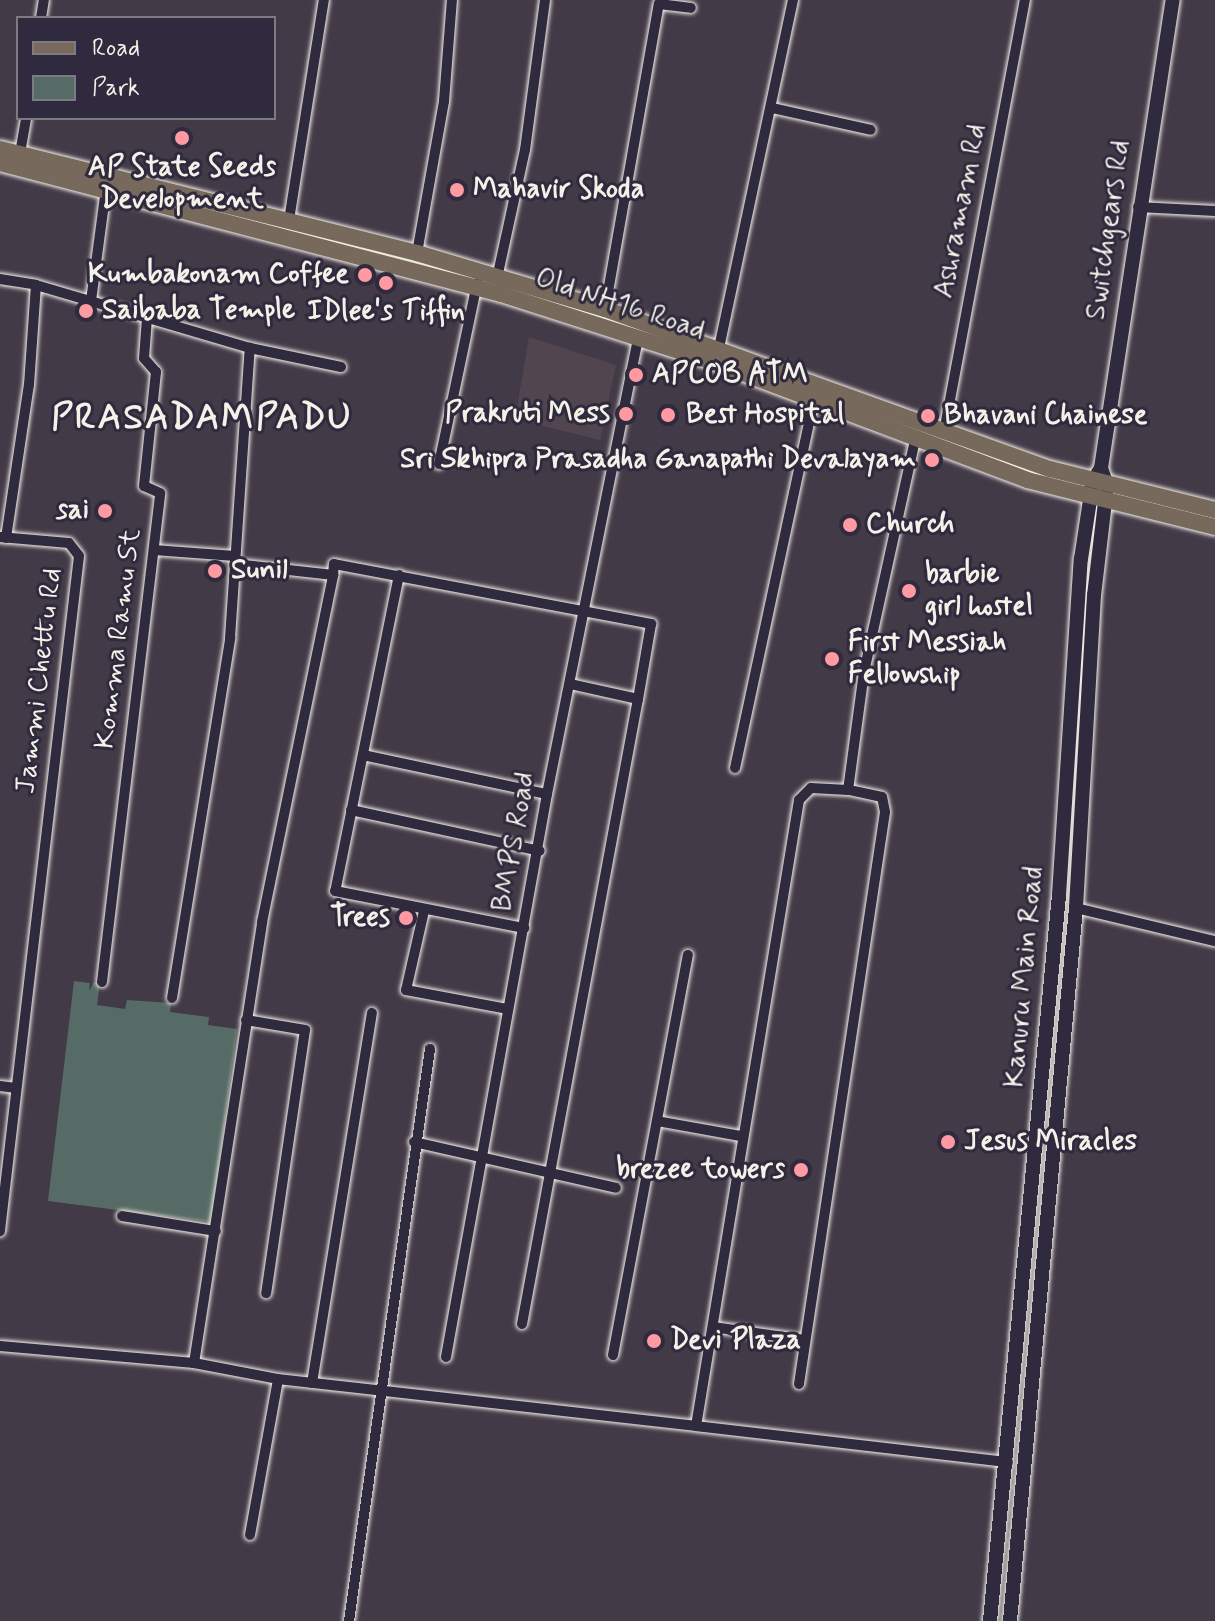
<!DOCTYPE html>
<html>
<head>
<meta charset="utf-8">
<style>
  body { margin:0 }
  #map { position:relative; width:1215px; height:1621px; overflow:hidden; background:#433a48; font-family:Mynerve,sans-serif }
  div>[style] { position:absolute }
  .built>* { inset:0; background:#51454f }
  .green>* { inset:0; background:#566b65 }
  .roads { filter:drop-shadow(0 0 2px #f4f1e8) drop-shadow(0 0 2px #f4f1e8) }
  .street>* { height:10px; margin:-5px; padding:0 5px; transform-origin:5px; border-radius:5px; background:#2f2a3d }
  .secondary>* { height:14px; margin:-7px; padding:0 7px; transform-origin:7px; border-radius:7px; background:#2f2a3d }
  .primary>* { height:16px; margin:-8px; padding:0 8px; transform-origin:8px; border-radius:8px; background:#77695c }
  .dots>* { width:22px; height:22px; translate:-50% -50%; box-sizing:border-box; border:4px solid #2f2a3d; border-radius:50% }
  span { translate:-50% -50%; white-space:nowrap; text-align:center; line-height:1.15; -webkit-text-stroke:6px #2f2a3d; paint-order:stroke }
  .poi-label { font-size:28px; color:#f4f1e8; font-weight:700 }
  .left { translate:0 -50%; text-align:left }
  .right { translate:-100% -50%; text-align:right }
  .street-label { font-size:28px; color:#f4f1e8 }
  .district-label { font-size:36px; color:#f4f1e8; font-weight:700; letter-spacing:2px }
  .legend { position:absolute; left:16px; top:16px; width:260px; height:104px; box-sizing:border-box; background:#2f2a3d; border:2px solid #7e7a81; margin:0; padding:10px 14px; list-style:none; font-size:24px; color:#f4f1e8 }
  .legend li { display:flex; align-items:center; gap:16px; height:40px }
  .legend b { width:40px; border:2px solid #7e7a81 }
</style>
</head>
<body>
<div id="map">
  <div class="built">
    <i style="clip-path:polygon(529px 337px,616px 365px,600px 440px,515px 419px)"></i>
  </div>
  <div class="green">
    <i style="clip-path:polygon(74px 981px,90px 983px,89px 991px,94px 982px,100px 983px,97px 1005px,125px 1009px,127px 1000px,171px 1003px,170px 1012px,209px 1017px,208px 1025px,237px 1029px,211px 1222px,48px 1201px)"></i>
  </div>
  <div class="roads">
    <div class="street">
      <i style="left:41px;top:18px;width:18px;rotate:-81deg"></i>
      <i style="left:772px;top:108px;width:101px;rotate:12.5deg"></i>
      <i style="left:20px;top:153px;width:36px;rotate:-80deg"></i>
      <i style="left:1138px;top:207px;width:77px;rotate:3deg"></i>
      <i style="left:289px;top:220px;width:223px;rotate:-81deg"></i>
      <i style="left:417px;top:253px;width:154px;rotate:-79.9deg"></i>
      <i style="left:444px;top:101px;width:101px;rotate:-85.5deg"></i>
      <i style="left:497px;top:278px;width:131px;rotate:-77.7deg"></i>
      <i style="left:525px;top:150px;width:151px;rotate:-82.4deg"></i>
      <i style="left:0;top:279px;width:36px;rotate:9deg"></i>
      <i style="left:36px;top:285px;width:223px;rotate:16.4deg"></i>
      <i style="left:250px;top:348px;width:93px;rotate:11.8deg"></i>
      <i style="left:91px;top:301px;width:114px;rotate:-82.4deg"></i>
      <i style="left:605px;top:309px;width:310px;rotate:-80deg"></i>
      <i style="left:659px;top:4px;width:32px;rotate:7deg"></i>
      <i style="left:719px;top:348px;width:356px;rotate:-78deg"></i>
      <i style="left:944px;top:432px;width:440px;rotate:-79.4deg"></i>
      <i style="left:915px;top:440px;width:238px;rotate:102.4deg"></i>
      <i style="left:864px;top:672px;width:119px;rotate:97.7deg"></i>
      <i style="left:848px;top:790px;width:37px;rotate:-177deg"></i>
      <i style="left:811px;top:788px;width:17px;rotate:135deg"></i>
      <i style="left:799px;top:800px;width:634px;rotate:99.34deg"></i>
      <i style="left:696px;top:1426px;width:314px;rotate:6.6deg"></i>
      <i style="left:439px;top:464px;width:185px;rotate:-78.1deg"></i>
      <i style="left:0;top:537px;width:69px;rotate:5deg"></i>
      <i style="left:69px;top:543px;width:16px;rotate:52deg"></i>
      <i style="left:79px;top:556px;width:680px;rotate:96.68deg"></i>
      <i style="left:6px;top:538px;width:155px;rotate:-81.5deg"></i>
      <i style="left:29px;top:385px;width:100px;rotate:-86deg"></i>
      <i style="left:154px;top:550px;width:81px;rotate:4.2deg"></i>
      <i style="left:235px;top:564px;width:99px;rotate:6.4deg"></i>
      <i style="left:333px;top:575px;width:11px;rotate:-85deg"></i>
      <i style="left:334px;top:564px;width:323px;rotate:10.7deg"></i>
      <i style="left:651px;top:624px;width:76px;rotate:99.8deg"></i>
      <i style="left:399px;top:575px;width:322px;rotate:101.4deg"></i>
      <i style="left:335px;top:891px;width:193px;rotate:11.1deg"></i>
      <i style="left:363px;top:755px;width:188px;rotate:12deg"></i>
      <i style="left:735px;top:768px;width:376px;rotate:-77.9deg"></i>
      <i style="left:351px;top:810px;width:193px;rotate:12.2deg"></i>
      <i style="left:1076px;top:908px;width:143px;rotate:13.4deg"></i>
      <i style="left:424px;top:911px;width:81px;rotate:102.8deg"></i>
      <i style="left:406px;top:990px;width:104px;rotate:10.6deg"></i>
      <i style="left:102px;top:982px;width:492px;rotate:-83.2deg"></i>
      <i style="left:160px;top:493px;width:17px;rotate:-156deg"></i>
      <i style="left:144px;top:486px;width:115px;rotate:-84deg"></i>
      <i style="left:156px;top:372px;width:18px;rotate:-131deg"></i>
      <i style="left:144px;top:358px;width:40px;rotate:-85.7deg"></i>
      <i style="left:172px;top:998px;width:365px;rotate:-80.8deg"></i>
      <i style="left:230px;top:638px;width:291px;rotate:-86.1deg"></i>
      <i style="left:246px;top:1020px;width:60px;rotate:9.6deg"></i>
      <i style="left:305px;top:1030px;width:266px;rotate:98.4deg"></i>
      <i style="left:0;top:1086px;width:16px;rotate:7deg"></i>
      <i style="left:657px;top:1121px;width:84px;rotate:10.2deg"></i>
      <i style="left:414px;top:1142px;width:207px;rotate:12.8deg"></i>
      <i style="left:122px;top:1216px;width:95px;rotate:9.1deg"></i>
      <i style="left:522px;top:1324px;width:636px;rotate:-79.49deg"></i>
      <i style="left:638px;top:699px;width:70px;rotate:-167.6deg"></i>
      <i style="left:713px;top:1327px;width:93px;rotate:8deg"></i>
      <i style="left:0;top:1346px;width:195px;rotate:5deg"></i>
      <i style="left:194px;top:1363px;width:86px;rotate:10.8deg"></i>
      <i style="left:613px;top:1355px;width:407px;rotate:-79.4deg"></i>
      <i style="left:446px;top:1357px;width:572px;rotate:-79.83deg"></i>
      <i style="left:547px;top:794px;width:466px;rotate:-78.7deg"></i>
      <i style="left:194px;top:1363px;width:446px;rotate:-81.2deg"></i>
      <i style="left:262px;top:922px;width:354px;rotate:-78.4deg"></i>
      <i style="left:312px;top:1383px;width:375px;rotate:-80.8deg"></i>
      <i style="left:799px;top:1384px;width:578px;rotate:-81.45deg"></i>
      <i style="left:885px;top:812px;width:15px;rotate:-101deg"></i>
      <i style="left:882px;top:797px;width:35px;rotate:-168deg"></i>
      <i style="left:250px;top:1535px;width:158px;rotate:-79.8deg"></i>
      <i style="left:278px;top:1379px;width:421px;rotate:6.4deg"></i>
      <i style="left:349px;top:1621px;width:578px;rotate:-81.94deg"></i>
    </div>
    <div class="secondary">
      <i style="left:1101px;top:468px;width:474px;rotate:-81.3deg"></i>
      <i style="left:990px;top:1621px;width:729px;rotate:-84.57deg"></i>
      <i style="left:1059px;top:895px;width:337px;rotate:-86.3deg"></i>
      <i style="left:1081px;top:559px;width:79px;rotate:-81.3deg"></i>
      <i style="left:1093px;top:481px;width:15px;rotate:-58deg"></i>
      <i style="left:1101px;top:468px;width:18px;rotate:71deg"></i>
      <i style="left:1107px;top:485px;width:111px;rotate:96.7deg"></i>
      <i style="left:1094px;top:595px;width:314px;rotate:93.3deg"></i>
      <i style="left:1076px;top:908px;width:716px;rotate:95.29deg"></i>
    </div>
    <div class="primary">
      <i style="left:0;top:149px;width:430px;rotate:14deg"></i>
      <i style="left:417px;top:253px;width:196px;rotate:16.6deg"></i>
      <i style="left:605px;top:309px;width:473px;rotate:19.8deg"></i>
      <i style="left:1050px;top:469px;width:170px;rotate:14deg"></i>
      <i style="left:0;top:163px;width:518px;rotate:14.65deg"></i>
      <i style="left:501px;top:294px;width:229px;rotate:17.8deg"></i>
      <i style="left:719px;top:364px;width:329px;rotate:20.6deg"></i>
      <i style="left:1027px;top:480px;width:194px;rotate:14deg"></i>
    </div>
  </div>
  <div class="dots">
    <i style="left:182px;top:138px;background:#ff9aa2"></i>
    <i style="left:457px;top:190px;background:#ff9aa2"></i>
    <i style="left:365px;top:275px;background:#ff9aa2"></i>
    <i style="left:386px;top:283px;background:#ff9aa2"></i>
    <i style="left:86px;top:311px;background:#ff9aa2"></i>
    <i style="left:636px;top:375px;background:#ff9aa2"></i>
    <i style="left:626px;top:414px;background:#ff9aa2"></i>
    <i style="left:668px;top:415px;background:#ff9aa2"></i>
    <i style="left:928px;top:416px;background:#ff9aa2"></i>
    <i style="left:932px;top:460px;background:#ff9aa2"></i>
    <i style="left:105px;top:511px;background:#ff9aa2"></i>
    <i style="left:850px;top:525px;background:#ff9aa2"></i>
    <i style="left:215px;top:571px;background:#ff9aa2"></i>
    <i style="left:909px;top:591px;background:#ff9aa2"></i>
    <i style="left:832px;top:659px;background:#ff9aa2"></i>
    <i style="left:406px;top:918px;background:#ff9aa2"></i>
    <i style="left:948px;top:1142px;background:#ff9aa2"></i>
    <i style="left:801px;top:1170px;background:#ff9aa2"></i>
    <i style="left:654px;top:1341px;background:#ff9aa2"></i>
  </div>
  <div class="poi-label">
    <span style="left:182px;top:184px">AP State Seeds<br>Development</span>
    <span class="left" style="left:473px;top:190px">Mahavir Skoda</span>
    <span class="right" style="left:349px;top:275px">Kumbakonam Coffee</span>
    <span class="left" style="left:102px;top:311px">Saibaba Temple</span>
    <span style="left:386px;top:312px">IDlee's Tiffin</span>
    <span class="left" style="left:652px;top:375px">APCOB ATM</span>
    <span class="right" style="left:610px;top:414px">Prakruti Mess</span>
    <span class="left" style="left:686px;top:415px">Best Hospital</span>
    <span class="left" style="left:944px;top:416px">Bhavani Chainese</span>
    <span class="right" style="left:916px;top:460px">Sri Skhipra Prasadha Ganapathi Devalayam</span>
    <span class="right" style="left:89px;top:511px">sai</span>
    <span class="left" style="left:866px;top:525px">Church</span>
    <span class="left" style="left:231px;top:571px">Sunil</span>
    <span class="left" style="left:925px;top:591px">barbie<br>girl hostel</span>
    <span class="left" style="left:848px;top:659px">First Messiah<br>Fellowship</span>
    <span class="right" style="left:390px;top:918px">Trees</span>
    <span class="left" style="left:964px;top:1142px">Jesus Miracles</span>
    <span class="right" style="left:785px;top:1170px">brezee towers</span>
    <span class="left" style="left:670px;top:1341px">Devi Plaza</span>
  </div>
  <div class="street-label">
    <span style="left:961px;top:211px;rotate:-79deg">Ashramam Rd</span>
    <span style="left:1109px;top:230px;rotate:-82deg">Switchgears Rd</span>
    <span style="left:620px;top:305px;rotate:18deg">Old NH16 Road</span>
    <span style="left:119px;top:639px;rotate:-83deg">Komma Ramu St</span>
    <span style="left:40px;top:681px;rotate:-83deg">Jammi Chettu Rd</span>
    <span style="left:515px;top:842px;rotate:-80deg">BMPS Road</span>
    <span style="left:1025px;top:977px;rotate:-85deg">Kanuru Main Road</span>
  </div>
  <div class="district-label">
    <span style="left:202px;top:419px">PRASADAMPADU</span>
  </div>
  <ul class="legend">
  <li><b style="height:10px;background:#77695c"></b>Road</li>
  <li><b style="height:22px;background:#566b65"></b>Park</li>
  </ul>
</div>
</body>
</html>
